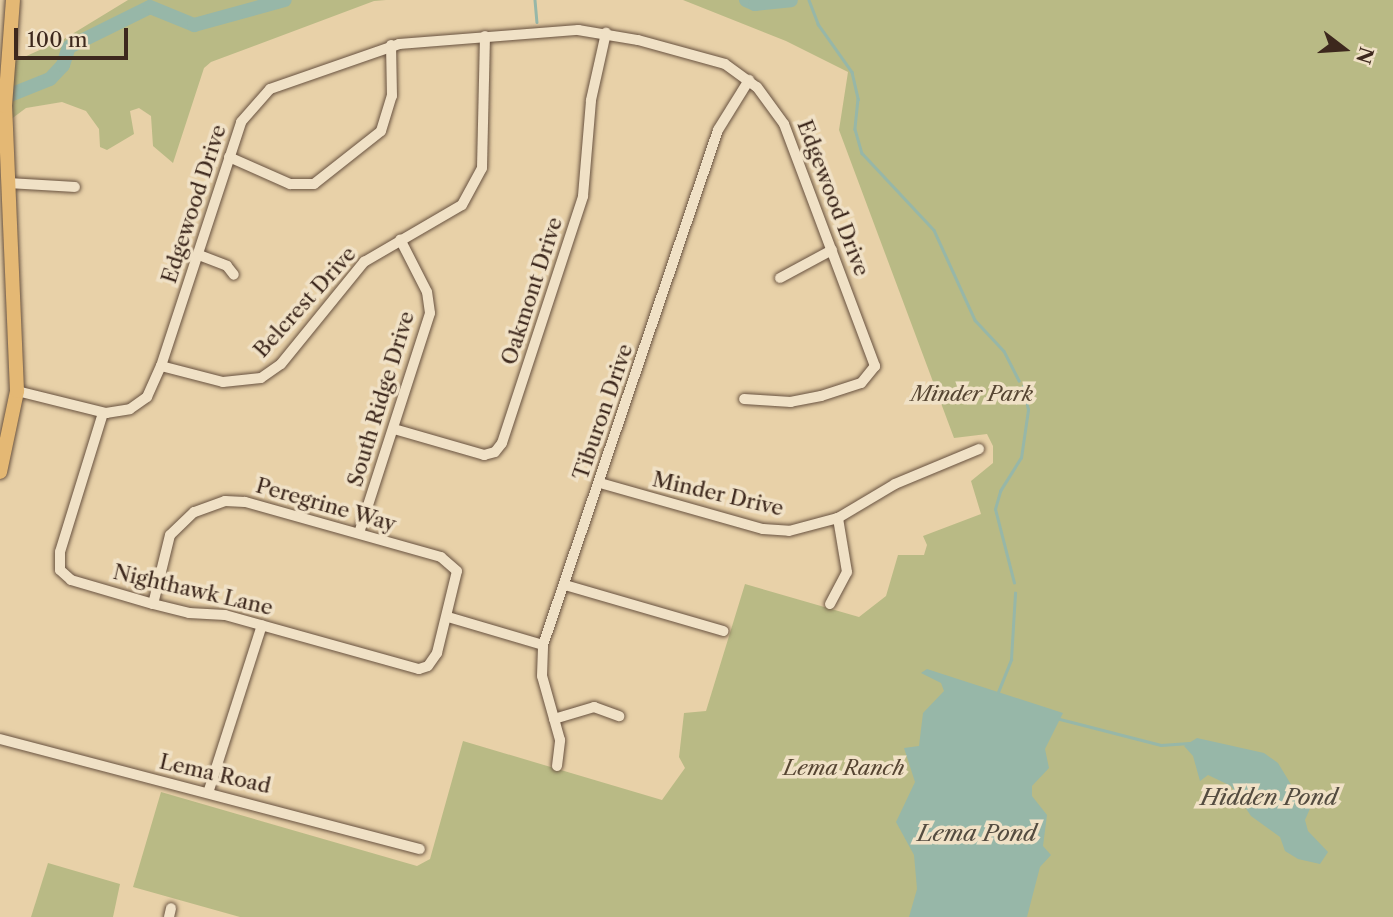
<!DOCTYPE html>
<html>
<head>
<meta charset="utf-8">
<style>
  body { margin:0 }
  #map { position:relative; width:1393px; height:917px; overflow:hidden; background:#e8d1a8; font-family:"Libre Caslon Text",serif }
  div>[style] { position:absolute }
  .green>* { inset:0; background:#b9ba85 }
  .water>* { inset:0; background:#97b7a8 }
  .stream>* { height:2.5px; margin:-1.25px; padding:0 1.25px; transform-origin:1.25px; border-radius:1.25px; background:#97b7a8 }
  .river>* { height:14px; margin:-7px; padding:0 7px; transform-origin:7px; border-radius:7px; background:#97b7a8 }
  .roads { filter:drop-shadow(0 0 2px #685240) drop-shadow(0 0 2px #685240) }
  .minor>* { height:10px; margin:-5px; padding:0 5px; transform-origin:5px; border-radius:5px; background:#f0e1c6 }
  .major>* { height:14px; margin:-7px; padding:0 7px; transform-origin:7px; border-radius:7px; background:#e4b874 }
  span { translate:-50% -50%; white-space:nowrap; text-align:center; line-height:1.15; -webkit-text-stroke:7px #f0e1c6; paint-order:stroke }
  .street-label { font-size:21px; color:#3d281d }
  .park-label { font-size:21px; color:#564532; font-style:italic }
  .water-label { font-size:23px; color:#544c40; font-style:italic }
  .north { position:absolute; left:1309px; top:14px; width:70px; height:70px; -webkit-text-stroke:5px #f0e1c6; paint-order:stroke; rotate:107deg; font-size:19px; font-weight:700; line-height:28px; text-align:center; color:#3d281d }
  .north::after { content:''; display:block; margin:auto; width:24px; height:32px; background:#3d281d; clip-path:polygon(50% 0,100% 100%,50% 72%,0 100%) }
  .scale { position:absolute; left:14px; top:28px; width:114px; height:32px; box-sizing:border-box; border:4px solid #3d281d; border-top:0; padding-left:9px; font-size:21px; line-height:24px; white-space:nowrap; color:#3d281d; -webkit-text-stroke:5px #f0e1c6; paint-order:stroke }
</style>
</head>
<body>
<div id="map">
  <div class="green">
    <i style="clip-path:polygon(128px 0,386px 0,374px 1px,211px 62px,204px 68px,173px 163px,153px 146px,151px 116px,139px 108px,130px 111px,134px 134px,107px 150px,100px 147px,99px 129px,86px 111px,62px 102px,26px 108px,10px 120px,11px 63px,64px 39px)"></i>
    <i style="clip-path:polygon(683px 0,1393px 0,1393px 917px,240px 917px,133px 887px,161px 792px,417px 866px,430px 859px,463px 741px,662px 800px,685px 768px,679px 757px,684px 713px,706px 711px,745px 584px,859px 617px,886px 596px,898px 555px,924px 555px,927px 545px,923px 536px,981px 514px,971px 481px,993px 463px,993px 446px,987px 434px,954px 438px,839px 130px,848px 72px,786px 41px)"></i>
    <i style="clip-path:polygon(48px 863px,120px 884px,113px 917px,31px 917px)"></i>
  </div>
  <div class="water">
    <i style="clip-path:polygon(927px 669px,1063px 713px,1045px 749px,1049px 768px,1032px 786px,1032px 796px,1047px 815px,1043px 846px,1051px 855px,1040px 867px,1027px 917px,909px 917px,917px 889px,914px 855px,896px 822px,915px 782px,904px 748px,919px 746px,923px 713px,944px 691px,941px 683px,921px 673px)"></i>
    <i style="clip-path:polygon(1197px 738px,1264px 753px,1278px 763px,1298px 796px,1312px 804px,1305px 820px,1308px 831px,1328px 852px,1320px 864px,1298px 859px,1285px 851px,1280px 837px,1251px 816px,1231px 786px,1208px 775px,1200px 781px,1193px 756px,1184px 746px)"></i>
  </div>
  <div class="stream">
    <i style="left:535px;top:0;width:22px;rotate:85deg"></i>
    <i style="left:809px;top:0;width:26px;rotate:69deg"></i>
    <i style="left:818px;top:24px;width:59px;rotate:54.7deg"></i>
    <i style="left:852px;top:72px;width:28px;rotate:77deg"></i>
    <i style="left:858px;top:99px;width:30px;rotate:96deg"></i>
    <i style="left:855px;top:129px;width:25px;rotate:74deg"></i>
    <i style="left:862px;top:153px;width:105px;rotate:46.9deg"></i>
    <i style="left:934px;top:230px;width:99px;rotate:65.5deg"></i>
    <i style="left:975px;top:320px;width:42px;rotate:46.9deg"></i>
    <i style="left:1004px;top:351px;width:33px;rotate:63deg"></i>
    <i style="left:1014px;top:583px;width:76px;rotate:-104.4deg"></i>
    <i style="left:995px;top:509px;width:19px;rotate:-74deg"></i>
    <i style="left:1000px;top:491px;width:39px;rotate:-58deg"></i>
    <i style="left:1021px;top:458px;width:49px;rotate:-81.7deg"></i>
    <i style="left:1028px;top:410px;width:24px;rotate:-102deg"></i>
    <i style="left:998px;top:692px;width:35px;rotate:-68deg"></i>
    <i style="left:1011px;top:659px;width:66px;rotate:-86.5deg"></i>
    <i style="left:1060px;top:719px;width:104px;rotate:14.4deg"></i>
    <i style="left:1161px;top:745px;width:28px;rotate:-4deg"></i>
  </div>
  <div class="river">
    <i style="left:746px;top:0;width:10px;rotate:24deg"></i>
    <i style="left:755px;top:4px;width:36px;rotate:-6deg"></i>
    <i style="left:10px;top:95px;width:43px;rotate:-21.8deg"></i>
    <i style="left:50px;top:79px;width:19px;rotate:-47deg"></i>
    <i style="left:63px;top:65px;width:19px;rotate:-72deg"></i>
    <i style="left:69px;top:47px;width:90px;rotate:-26.3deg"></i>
    <i style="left:150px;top:7px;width:48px;rotate:22.2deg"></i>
    <i style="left:194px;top:25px;width:94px;rotate:-15.4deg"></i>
  </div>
  <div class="roads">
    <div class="minor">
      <i style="left:229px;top:157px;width:67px;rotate:23.9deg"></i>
      <i style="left:290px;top:184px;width:24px"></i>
      <i style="left:314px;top:184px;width:85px;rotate:-38.3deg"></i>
      <i style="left:381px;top:131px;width:37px;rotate:-73deg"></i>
      <i style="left:392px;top:96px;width:51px;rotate:-91.1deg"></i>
      <i style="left:9px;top:183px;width:66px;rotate:3.5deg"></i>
      <i style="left:199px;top:255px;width:30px;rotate:21deg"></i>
      <i style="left:227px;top:266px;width:11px;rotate:52deg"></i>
      <i style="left:780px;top:278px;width:59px;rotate:-28.3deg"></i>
      <i style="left:161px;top:366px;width:64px;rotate:14.5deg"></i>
      <i style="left:223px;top:382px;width:38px;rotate:-6deg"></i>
      <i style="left:261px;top:378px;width:24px;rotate:-35deg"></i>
      <i style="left:281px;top:364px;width:132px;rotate:-50.9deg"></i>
      <i style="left:364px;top:262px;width:113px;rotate:-30.2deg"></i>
      <i style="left:462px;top:205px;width:42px;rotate:-61.6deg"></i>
      <i style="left:482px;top:168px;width:132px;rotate:-88.7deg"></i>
      <i style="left:17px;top:391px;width:92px;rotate:13.9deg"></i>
      <i style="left:106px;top:413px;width:24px;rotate:-9deg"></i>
      <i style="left:130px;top:409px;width:21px;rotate:-35deg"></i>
      <i style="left:147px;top:397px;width:34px;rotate:-66deg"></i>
      <i style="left:161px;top:366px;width:257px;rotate:-71.8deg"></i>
      <i style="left:241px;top:122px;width:44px;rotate:-48.7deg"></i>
      <i style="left:270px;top:89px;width:137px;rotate:-19.2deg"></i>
      <i style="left:399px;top:44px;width:180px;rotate:-4.5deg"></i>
      <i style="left:578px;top:30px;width:61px;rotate:9.5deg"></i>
      <i style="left:638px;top:40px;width:90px;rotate:15.4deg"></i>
      <i style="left:725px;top:64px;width:39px;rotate:36deg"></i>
      <i style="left:757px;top:87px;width:46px;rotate:53.9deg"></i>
      <i style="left:784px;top:124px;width:259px;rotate:69.4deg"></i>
      <i style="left:875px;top:366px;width:22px;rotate:129deg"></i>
      <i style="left:861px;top:383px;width:42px;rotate:162deg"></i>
      <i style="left:821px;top:396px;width:31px;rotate:169deg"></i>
      <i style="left:791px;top:402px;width:47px;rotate:-176.3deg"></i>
      <i style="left:103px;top:413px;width:145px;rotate:107.2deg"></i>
      <i style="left:60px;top:552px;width:18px;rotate:90deg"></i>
      <i style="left:60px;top:570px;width:15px;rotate:42deg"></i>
      <i style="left:71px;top:580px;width:85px;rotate:16.3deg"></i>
      <i style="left:153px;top:604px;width:37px;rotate:14deg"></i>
      <i style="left:189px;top:613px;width:36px;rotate:3deg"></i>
      <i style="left:225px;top:615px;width:201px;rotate:15.6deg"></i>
      <i style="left:419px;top:669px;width:9px;rotate:-18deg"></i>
      <i style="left:428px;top:666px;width:16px;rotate:-55deg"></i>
      <i style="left:437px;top:653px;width:84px;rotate:-76.3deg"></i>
      <i style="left:457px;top:571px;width:21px;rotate:-139deg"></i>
      <i style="left:441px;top:557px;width:204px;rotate:-164.3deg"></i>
      <i style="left:245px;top:502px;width:20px;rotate:-177deg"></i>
      <i style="left:225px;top:501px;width:33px;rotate:160deg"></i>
      <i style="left:194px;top:512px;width:33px;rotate:136deg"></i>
      <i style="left:170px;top:535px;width:71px;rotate:103.8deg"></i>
      <i style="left:394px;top:429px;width:94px;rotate:16.1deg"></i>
      <i style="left:484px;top:455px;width:11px;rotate:-15deg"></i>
      <i style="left:495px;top:452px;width:11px;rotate:-52deg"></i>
      <i style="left:502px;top:443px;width:260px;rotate:-71.8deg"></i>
      <i style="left:583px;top:196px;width:96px;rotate:-85.2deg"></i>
      <i style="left:591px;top:100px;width:69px;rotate:-77.4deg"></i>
      <i style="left:600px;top:483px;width:169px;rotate:15.8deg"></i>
      <i style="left:763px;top:529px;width:26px;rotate:4deg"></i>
      <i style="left:789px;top:531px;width:51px;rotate:-14.9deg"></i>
      <i style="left:838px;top:518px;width:66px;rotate:-30.8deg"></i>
      <i style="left:895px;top:484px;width:91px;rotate:-22.6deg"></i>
      <i style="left:359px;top:533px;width:231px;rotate:-72.1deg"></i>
      <i style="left:430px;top:313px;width:21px;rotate:-98deg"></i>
      <i style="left:427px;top:292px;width:59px;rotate:-117deg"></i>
      <i style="left:565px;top:585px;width:165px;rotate:16.2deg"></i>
      <i style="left:830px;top:604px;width:36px;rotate:-62deg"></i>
      <i style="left:847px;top:572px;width:55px;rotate:-99.5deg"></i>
      <i style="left:448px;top:617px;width:99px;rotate:16.4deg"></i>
      <i style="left:554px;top:719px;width:42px;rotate:-16.7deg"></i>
      <i style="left:594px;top:707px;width:27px;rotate:20deg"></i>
      <i style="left:0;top:739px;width:434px;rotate:14.7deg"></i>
      <i style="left:557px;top:766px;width:26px;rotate:-83deg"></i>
      <i style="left:560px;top:740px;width:66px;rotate:-105.7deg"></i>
      <i style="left:542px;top:676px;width:31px;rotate:-88deg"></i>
      <i style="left:543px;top:645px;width:544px;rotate:-71.23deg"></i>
      <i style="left:718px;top:130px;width:59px;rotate:-58.2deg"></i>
      <i style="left:209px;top:790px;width:173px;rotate:-72.2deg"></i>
      <i style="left:169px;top:917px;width:9px;rotate:-77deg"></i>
    </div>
    <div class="major">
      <i style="left:0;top:472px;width:83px;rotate:-78.1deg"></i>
      <i style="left:17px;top:391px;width:285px;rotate:-92.4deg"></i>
      <i style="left:5px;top:106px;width:106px;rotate:-85.7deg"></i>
    </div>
  </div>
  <div class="street-label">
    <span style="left:833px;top:198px;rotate:69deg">Edgewood Drive</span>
    <span style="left:194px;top:204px;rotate:-72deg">Edgewood Drive</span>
    <span style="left:532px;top:291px;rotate:-72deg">Oakmont Drive</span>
    <span style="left:305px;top:302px;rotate:-48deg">Belcrest Drive</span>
    <span style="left:381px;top:399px;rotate:-73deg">South Ridge Drive</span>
    <span style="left:603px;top:412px;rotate:-71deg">Tiburon Drive</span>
    <span style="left:718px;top:494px;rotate:13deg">Minder Drive</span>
    <span style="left:326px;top:505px;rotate:16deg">Peregrine Way</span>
    <span style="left:193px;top:590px;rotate:13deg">Nighthawk Lane</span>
    <span style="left:215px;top:774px;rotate:13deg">Lema Road</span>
  </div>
  <div class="park-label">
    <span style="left:972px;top:394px">Minder Park</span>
    <span style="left:844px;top:768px">Lema Ranch</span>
  </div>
  <div class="water-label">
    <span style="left:1269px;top:797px">Hidden Pond</span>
    <span style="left:977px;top:833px">Lema Pond</span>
  </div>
  <div class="north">N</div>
  <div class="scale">100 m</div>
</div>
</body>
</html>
